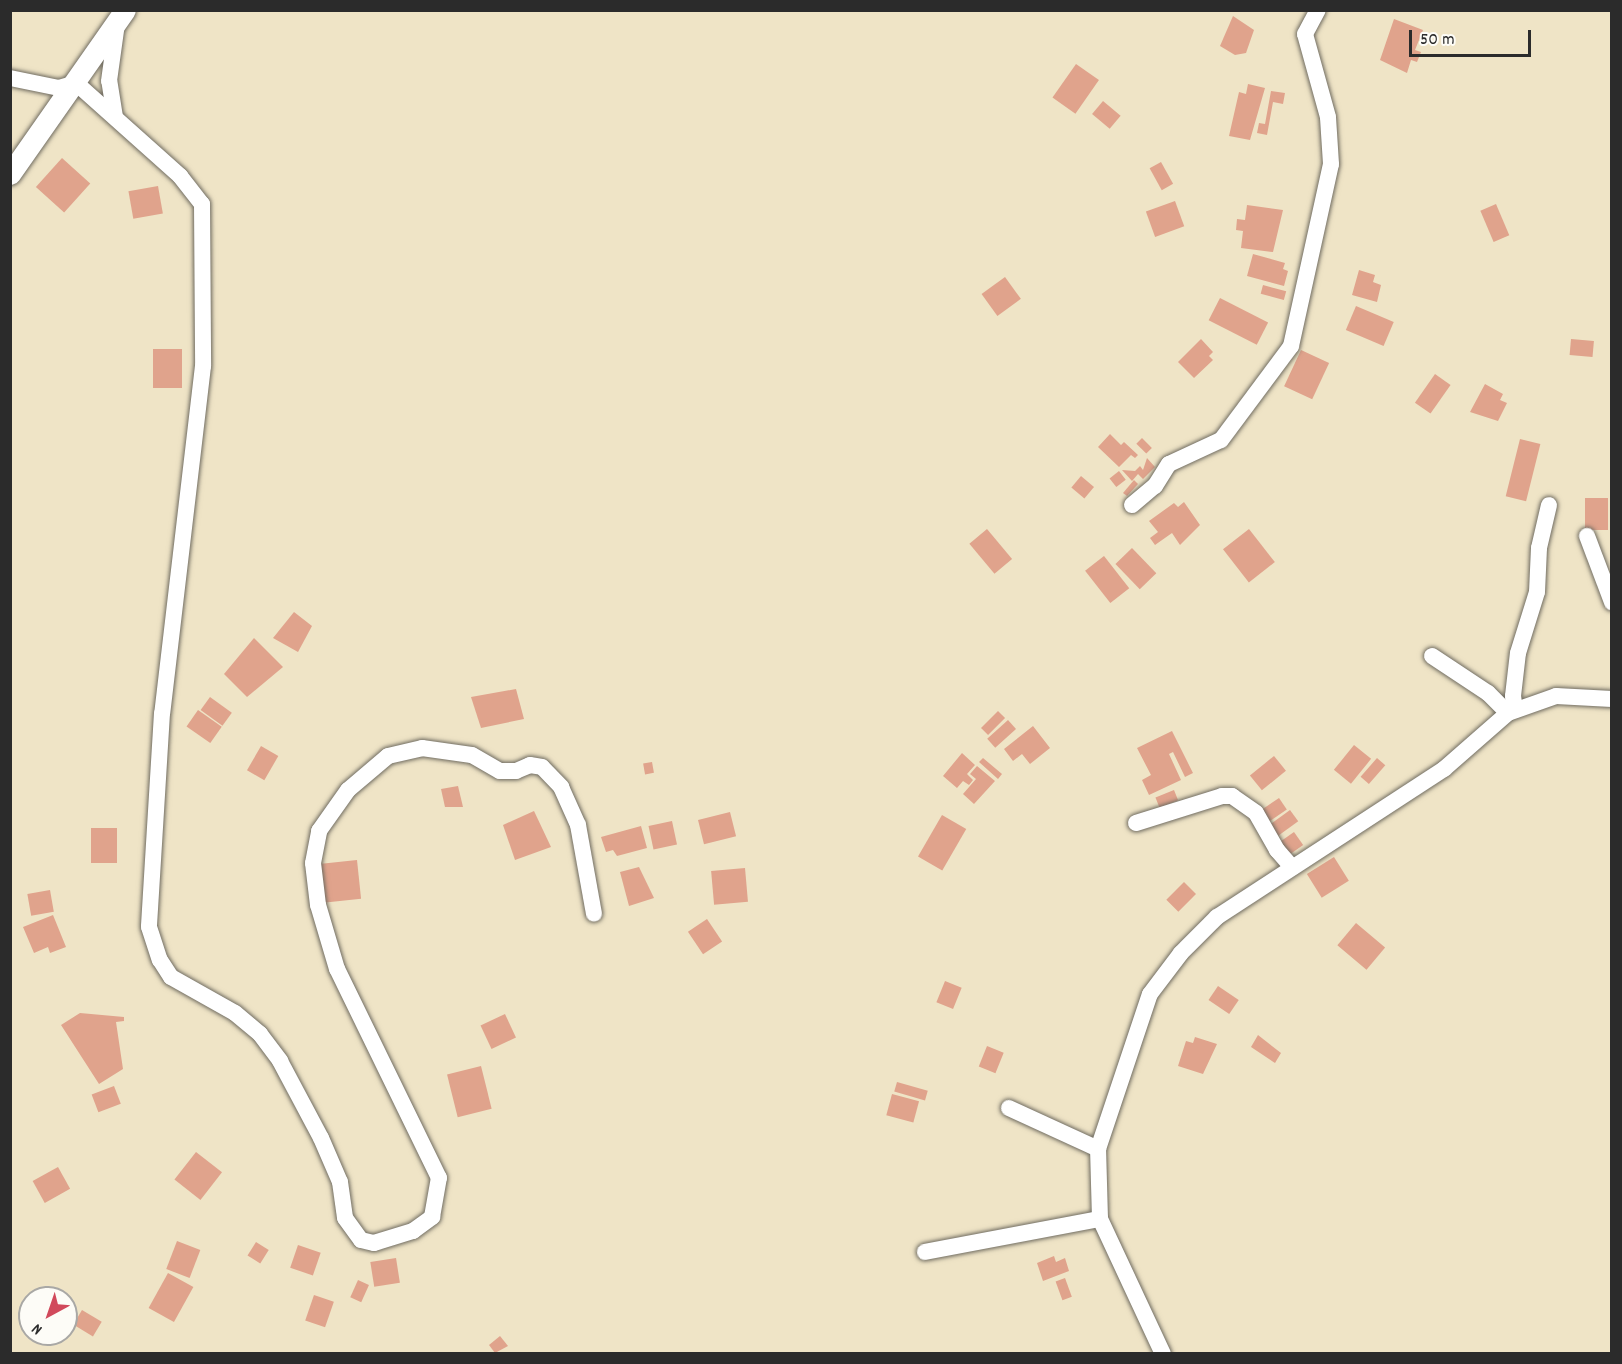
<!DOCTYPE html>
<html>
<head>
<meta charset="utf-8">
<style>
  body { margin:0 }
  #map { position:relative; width:1622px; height:1364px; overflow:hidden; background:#efe4c6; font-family:Dekko,sans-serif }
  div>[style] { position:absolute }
  .building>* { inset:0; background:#e0a38c; transform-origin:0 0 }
  .roads { filter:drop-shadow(0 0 2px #706c61) drop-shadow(0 0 2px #706c61) }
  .minor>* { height:16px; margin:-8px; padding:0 8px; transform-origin:8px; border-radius:8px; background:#fff }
  .tertiary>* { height:21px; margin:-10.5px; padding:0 10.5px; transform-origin:10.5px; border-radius:10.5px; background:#fff }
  span { translate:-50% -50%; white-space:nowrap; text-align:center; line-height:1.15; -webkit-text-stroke:4.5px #fdfcf7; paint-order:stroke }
  .frame { position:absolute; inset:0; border:12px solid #2b2b2b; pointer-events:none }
  .north { position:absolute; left:18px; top:1286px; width:60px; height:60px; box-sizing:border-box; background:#fdfcf7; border:2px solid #a9a8a5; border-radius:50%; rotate:220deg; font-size:16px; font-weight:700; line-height:24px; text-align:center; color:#2b2b2b }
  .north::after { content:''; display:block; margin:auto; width:21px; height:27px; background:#d1495b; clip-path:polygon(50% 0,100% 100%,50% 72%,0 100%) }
  .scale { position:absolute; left:1409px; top:30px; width:122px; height:27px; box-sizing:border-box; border:3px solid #2b2b2b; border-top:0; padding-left:8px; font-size:18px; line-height:21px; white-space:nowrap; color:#2b2b2b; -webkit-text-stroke:4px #fdfcf7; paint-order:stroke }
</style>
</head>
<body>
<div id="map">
  <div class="building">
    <i style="clip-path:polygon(1233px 16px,1254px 30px,1246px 53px,1235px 55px,1220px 46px)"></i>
    <i style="clip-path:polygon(1394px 19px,1423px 30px,1415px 50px,1421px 52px,1417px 62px,1411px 60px,1407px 73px,1380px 60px)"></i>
    <i style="left:1076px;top:64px;width:28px;height:41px;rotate:35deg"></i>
    <i style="clip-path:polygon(1248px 84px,1265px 88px,1250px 140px,1229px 136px,1239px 92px,1246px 94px)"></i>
    <i style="clip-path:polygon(1271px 91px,1285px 93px,1283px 104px,1273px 102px,1267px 135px,1257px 133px,1259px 123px,1265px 124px)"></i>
    <i style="left:1103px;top:101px;width:23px;height:17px;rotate:40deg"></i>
    <i style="left:62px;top:158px;width:38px;height:39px;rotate:42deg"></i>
    <i style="left:1161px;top:162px;width:25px;height:13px;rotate:61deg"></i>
    <i style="left:158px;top:186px;width:28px;height:30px;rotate:80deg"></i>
    <i style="left:1175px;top:201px;width:27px;height:31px;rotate:70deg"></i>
    <i style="left:1496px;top:204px;width:34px;height:17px;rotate:67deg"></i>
    <i style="clip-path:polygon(1247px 205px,1283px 210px,1273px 252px,1241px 248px,1243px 231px,1236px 230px,1237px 219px,1245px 220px)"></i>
    <i style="clip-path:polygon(1253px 254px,1285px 263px,1283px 269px,1288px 271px,1284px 286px,1247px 276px)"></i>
    <i style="clip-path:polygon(1359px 270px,1375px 275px,1373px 282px,1381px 285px,1377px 302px,1352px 295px)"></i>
    <i style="left:1005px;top:277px;width:27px;height:29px;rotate:54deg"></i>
    <i style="left:1263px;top:285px;width:24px;height:9px;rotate:15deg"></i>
    <i style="left:1220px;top:298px;width:54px;height:25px;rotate:27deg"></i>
    <i style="left:1356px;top:306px;width:41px;height:26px;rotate:23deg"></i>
    <i style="clip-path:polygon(1201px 339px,1213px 352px,1209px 356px,1213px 360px,1194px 378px,1178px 362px)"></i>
    <i style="left:1571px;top:339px;width:23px;height:16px;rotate:5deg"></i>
    <i style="left:153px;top:349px;width:29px;height:39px"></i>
    <i style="left:1301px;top:350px;width:31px;height:40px;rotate:25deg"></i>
    <i style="left:1435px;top:374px;width:19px;height:35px;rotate:35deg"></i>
    <i style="clip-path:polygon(1485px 384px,1503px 394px,1500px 400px,1507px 403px,1498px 421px,1470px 412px)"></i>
    <i style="clip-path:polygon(1110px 434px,1121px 445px,1124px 442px,1138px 455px,1135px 458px,1131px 455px,1119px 467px,1098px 447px)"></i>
    <i style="left:1142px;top:438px;width:14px;height:8px;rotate:45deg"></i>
    <i style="left:1520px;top:439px;width:21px;height:59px;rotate:14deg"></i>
    <i style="clip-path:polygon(1147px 458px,1155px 467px,1143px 479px,1138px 474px,1132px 481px,1122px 470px,1135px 471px,1140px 466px,1143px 470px)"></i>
    <i style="left:1119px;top:471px;width:11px;height:12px;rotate:52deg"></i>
    <i style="left:1081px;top:476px;width:17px;height:15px;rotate:40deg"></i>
    <i style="clip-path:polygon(1134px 480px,1138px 484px,1127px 496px,1123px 493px)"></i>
    <i style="left:1585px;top:498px;width:23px;height:32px"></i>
    <i style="clip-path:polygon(1184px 502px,1200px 525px,1180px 545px,1172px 533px,1155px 545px,1150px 538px,1158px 532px,1149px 521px,1174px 503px,1178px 507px)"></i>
    <i style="left:987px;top:529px;width:39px;height:23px;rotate:50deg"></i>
    <i style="left:1249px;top:529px;width:42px;height:33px;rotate:52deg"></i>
    <i style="left:1132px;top:548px;width:35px;height:23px;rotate:46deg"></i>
    <i style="left:1104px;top:556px;width:41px;height:24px;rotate:52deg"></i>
    <i style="clip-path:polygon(294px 612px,312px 626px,298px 652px,273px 638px)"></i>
    <i style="clip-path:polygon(254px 638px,283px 667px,247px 697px,224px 674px)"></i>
    <i style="clip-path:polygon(516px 689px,524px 719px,481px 728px,471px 697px)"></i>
    <i style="left:210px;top:697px;width:27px;height:16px;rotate:36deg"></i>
    <i style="left:198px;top:710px;width:29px;height:20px;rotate:35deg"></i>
    <i style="left:998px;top:711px;width:10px;height:24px;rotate:45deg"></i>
    <i style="left:1008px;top:720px;width:12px;height:28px;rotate:48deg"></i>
    <i style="clip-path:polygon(1033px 726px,1050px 748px,1030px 764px,1022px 754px,1013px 761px,1004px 749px)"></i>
    <i style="clip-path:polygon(1172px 731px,1193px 773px,1185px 777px,1173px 752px,1169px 754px,1181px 780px,1149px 795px,1142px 780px,1151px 775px,1137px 748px)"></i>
    <i style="left:1354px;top:745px;width:22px;height:32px;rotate:39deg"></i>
    <i style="left:261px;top:746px;width:20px;height:28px;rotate:30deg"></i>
    <i style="clip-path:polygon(962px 753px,975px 765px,967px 774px,973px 780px,969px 785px,963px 781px,957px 788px,943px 776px)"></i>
    <i style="left:1274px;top:756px;width:19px;height:31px;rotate:51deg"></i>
    <i style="clip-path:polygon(983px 758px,1002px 774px,998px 779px,979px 762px)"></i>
    <i style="left:1377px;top:758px;width:11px;height:25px;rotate:41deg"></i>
    <i style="left:652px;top:762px;width:11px;height:9px;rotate:80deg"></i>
    <i style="clip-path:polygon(977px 766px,995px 781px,974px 804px,963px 794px,976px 779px,970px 774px)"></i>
    <i style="clip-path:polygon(458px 786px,463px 807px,445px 807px,441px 789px)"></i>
    <i style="left:1174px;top:790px;width:11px;height:20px;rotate:68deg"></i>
    <i style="left:1279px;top:798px;width:14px;height:25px;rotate:56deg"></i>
    <i style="left:1290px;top:810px;width:14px;height:29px;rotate:54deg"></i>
    <i style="clip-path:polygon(534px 811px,551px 847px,515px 860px,503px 825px)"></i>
    <i style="left:730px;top:812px;width:25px;height:33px;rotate:76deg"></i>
    <i style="left:942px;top:815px;width:28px;height:48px;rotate:30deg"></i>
    <i style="left:672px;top:821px;width:24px;height:24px;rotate:78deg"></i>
    <i style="clip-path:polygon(641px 826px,647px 848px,617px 856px,613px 850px,606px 852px,601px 837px)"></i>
    <i style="left:91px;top:828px;width:26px;height:35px"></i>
    <i style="left:1294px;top:832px;width:16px;height:17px;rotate:55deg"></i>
    <i style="left:1334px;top:857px;width:28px;height:32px;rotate:58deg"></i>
    <i style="left:357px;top:860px;width:39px;height:38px;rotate:84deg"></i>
    <i style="clip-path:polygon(639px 867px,654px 898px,629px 906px,620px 872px)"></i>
    <i style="left:745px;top:868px;width:34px;height:34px;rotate:85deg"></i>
    <i style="left:1184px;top:882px;width:17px;height:25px;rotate:45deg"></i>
    <i style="left:50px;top:890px;width:22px;height:23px;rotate:80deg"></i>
    <i style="clip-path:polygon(53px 915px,66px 947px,50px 953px,48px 947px,34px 953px,23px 927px)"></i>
    <i style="left:707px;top:919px;width:27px;height:23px;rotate:56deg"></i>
    <i style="left:1356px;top:923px;width:38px;height:29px;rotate:40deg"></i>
    <i style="left:945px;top:981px;width:18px;height:23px;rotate:22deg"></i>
    <i style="left:1218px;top:986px;width:25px;height:17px;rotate:34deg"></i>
    <i style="clip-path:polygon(80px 1013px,124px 1017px,124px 1021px,116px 1022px,123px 1069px,99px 1084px,61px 1025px)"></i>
    <i style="left:505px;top:1014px;width:26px;height:27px;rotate:65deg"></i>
    <i style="clip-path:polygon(1258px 1035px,1281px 1053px,1275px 1063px,1251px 1047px)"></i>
    <i style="clip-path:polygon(1195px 1037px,1217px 1044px,1203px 1074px,1178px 1066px,1186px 1041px,1193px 1043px)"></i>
    <i style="left:987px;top:1046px;width:18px;height:22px;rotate:22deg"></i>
    <i style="left:481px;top:1066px;width:44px;height:35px;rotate:76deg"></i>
    <i style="left:897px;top:1082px;width:32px;height:10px;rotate:16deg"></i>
    <i style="left:114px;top:1086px;width:19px;height:24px;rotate:69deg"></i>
    <i style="left:892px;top:1094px;width:28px;height:22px;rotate:15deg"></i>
    <i style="left:196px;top:1152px;width:33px;height:35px;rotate:38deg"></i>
    <i style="left:58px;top:1167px;width:25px;height:29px;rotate:61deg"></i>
    <i style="left:177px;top:1241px;width:25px;height:30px;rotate:21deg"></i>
    <i style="left:256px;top:1242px;width:15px;height:16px;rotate:32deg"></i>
    <i style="left:298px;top:1245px;width:24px;height:24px;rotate:19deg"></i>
    <i style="clip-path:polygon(1054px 1256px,1056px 1262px,1065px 1258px,1069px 1271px,1043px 1281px,1037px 1263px)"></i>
    <i style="left:396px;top:1258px;width:25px;height:26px;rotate:81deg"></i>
    <i style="left:168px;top:1273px;width:29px;height:40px;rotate:29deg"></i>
    <i style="left:1065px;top:1278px;width:20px;height:10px;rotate:70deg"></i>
    <i style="left:358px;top:1280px;width:12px;height:19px;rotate:24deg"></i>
    <i style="left:314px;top:1295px;width:21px;height:27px;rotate:19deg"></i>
    <i style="left:82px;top:1310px;width:23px;height:17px;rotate:31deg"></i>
    <i style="clip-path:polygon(500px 1336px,508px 1346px,495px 1353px,489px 1345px)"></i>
  </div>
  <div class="roads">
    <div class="minor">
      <i style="left:10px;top:78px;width:50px;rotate:11.5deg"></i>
      <i style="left:59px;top:88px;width:18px;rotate:-16deg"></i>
      <i style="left:76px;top:83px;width:140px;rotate:41.8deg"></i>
      <i style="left:180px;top:176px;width:36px;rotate:52deg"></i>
      <i style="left:202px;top:204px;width:162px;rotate:89.6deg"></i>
      <i style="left:203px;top:366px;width:349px;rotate:96.7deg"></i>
      <i style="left:162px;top:713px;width:214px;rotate:93.5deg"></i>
      <i style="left:149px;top:927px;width:35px;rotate:72deg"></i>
      <i style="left:160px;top:960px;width:20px;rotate:57deg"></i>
      <i style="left:171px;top:977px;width:73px;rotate:29.4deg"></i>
      <i style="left:235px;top:1013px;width:33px;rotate:40deg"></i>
      <i style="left:260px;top:1034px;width:34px;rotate:53deg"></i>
      <i style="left:280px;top:1061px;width:87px;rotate:62deg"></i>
      <i style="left:321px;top:1138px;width:48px;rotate:66.6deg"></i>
      <i style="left:340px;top:1182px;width:36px;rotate:82deg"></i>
      <i style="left:345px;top:1218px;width:27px;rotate:54deg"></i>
      <i style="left:361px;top:1240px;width:13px;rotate:13deg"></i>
      <i style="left:374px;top:1243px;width:41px;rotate:-17.1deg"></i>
      <i style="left:413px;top:1231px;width:24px;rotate:-36deg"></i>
      <i style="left:432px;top:1217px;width:40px;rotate:-80deg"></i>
      <i style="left:439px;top:1178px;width:233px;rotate:-116deg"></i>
      <i style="left:337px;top:969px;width:67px;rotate:-106.5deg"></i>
      <i style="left:318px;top:905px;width:42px;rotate:-96.8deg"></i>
      <i style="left:313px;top:863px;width:33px;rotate:-79deg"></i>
      <i style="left:319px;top:831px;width:50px;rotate:-54.7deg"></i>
      <i style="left:348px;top:790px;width:52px;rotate:-40.4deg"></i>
      <i style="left:388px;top:756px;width:35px;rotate:-13deg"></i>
      <i style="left:422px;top:748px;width:50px;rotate:8deg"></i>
      <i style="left:472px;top:755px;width:32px;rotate:30deg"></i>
      <i style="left:500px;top:771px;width:16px"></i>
      <i style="left:516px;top:771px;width:15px;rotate:-23deg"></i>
      <i style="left:530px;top:765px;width:12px;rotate:9deg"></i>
      <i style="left:542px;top:767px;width:28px;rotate:46deg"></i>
      <i style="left:561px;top:787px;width:42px;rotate:65.9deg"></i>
      <i style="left:578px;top:825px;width:90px;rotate:79.8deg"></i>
      <i style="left:115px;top:117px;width:36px;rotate:-99deg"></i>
      <i style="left:109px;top:81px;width:59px;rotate:-82.1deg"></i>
      <i style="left:1132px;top:505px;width:30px;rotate:-40deg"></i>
      <i style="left:1155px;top:486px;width:26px;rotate:-58deg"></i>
      <i style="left:1169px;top:464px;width:57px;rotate:-24.8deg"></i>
      <i style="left:1221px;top:440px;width:117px;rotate:-53.3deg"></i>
      <i style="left:1291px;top:346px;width:186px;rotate:-77.6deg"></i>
      <i style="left:1331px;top:164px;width:47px;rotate:-93.7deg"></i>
      <i style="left:1328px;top:117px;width:86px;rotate:-105.5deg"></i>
      <i style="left:1305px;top:34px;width:27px;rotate:-62deg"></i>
      <i style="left:1587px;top:536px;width:71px;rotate:69.3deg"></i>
      <i style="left:1432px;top:656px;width:67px;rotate:33.5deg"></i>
      <i style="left:1488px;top:693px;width:28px;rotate:45deg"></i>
      <i style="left:1515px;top:710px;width:14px;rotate:-98deg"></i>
      <i style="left:1513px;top:696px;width:43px;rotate:-83.4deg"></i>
      <i style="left:1518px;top:653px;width:64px;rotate:-72.7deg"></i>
      <i style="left:1537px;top:592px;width:44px;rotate:-87.4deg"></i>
      <i style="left:1539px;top:548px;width:44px;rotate:-76.9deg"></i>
      <i style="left:1136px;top:823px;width:90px;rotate:-17.4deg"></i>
      <i style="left:1222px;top:796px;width:10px"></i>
      <i style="left:1232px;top:796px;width:29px;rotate:35deg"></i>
      <i style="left:1256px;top:813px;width:43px;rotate:60.4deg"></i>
      <i style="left:1277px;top:850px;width:23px;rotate:49deg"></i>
      <i style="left:1009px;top:1108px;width:98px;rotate:24.7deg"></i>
      <i style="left:925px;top:1252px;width:178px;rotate:-10.7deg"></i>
      <i style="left:1163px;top:1354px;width:149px;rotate:-115deg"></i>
      <i style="left:1100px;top:1219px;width:70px;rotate:-91.6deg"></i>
      <i style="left:1098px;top:1149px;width:163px;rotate:-71.5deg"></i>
      <i style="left:1150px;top:994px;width:51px;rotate:-52.9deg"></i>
      <i style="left:1181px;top:953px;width:51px;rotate:-45deg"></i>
      <i style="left:1217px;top:917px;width:271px;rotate:-33.1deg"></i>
      <i style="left:1444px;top:769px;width:85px;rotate:-41.2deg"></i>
      <i style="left:1508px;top:713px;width:51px;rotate:-19.5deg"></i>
      <i style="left:1556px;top:696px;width:56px;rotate:3.1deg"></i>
    </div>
    <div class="tertiary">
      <i style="left:10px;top:174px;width:200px;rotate:-55deg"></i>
    </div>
  </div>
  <div class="frame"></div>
  <div class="north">N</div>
  <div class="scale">50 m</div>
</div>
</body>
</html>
